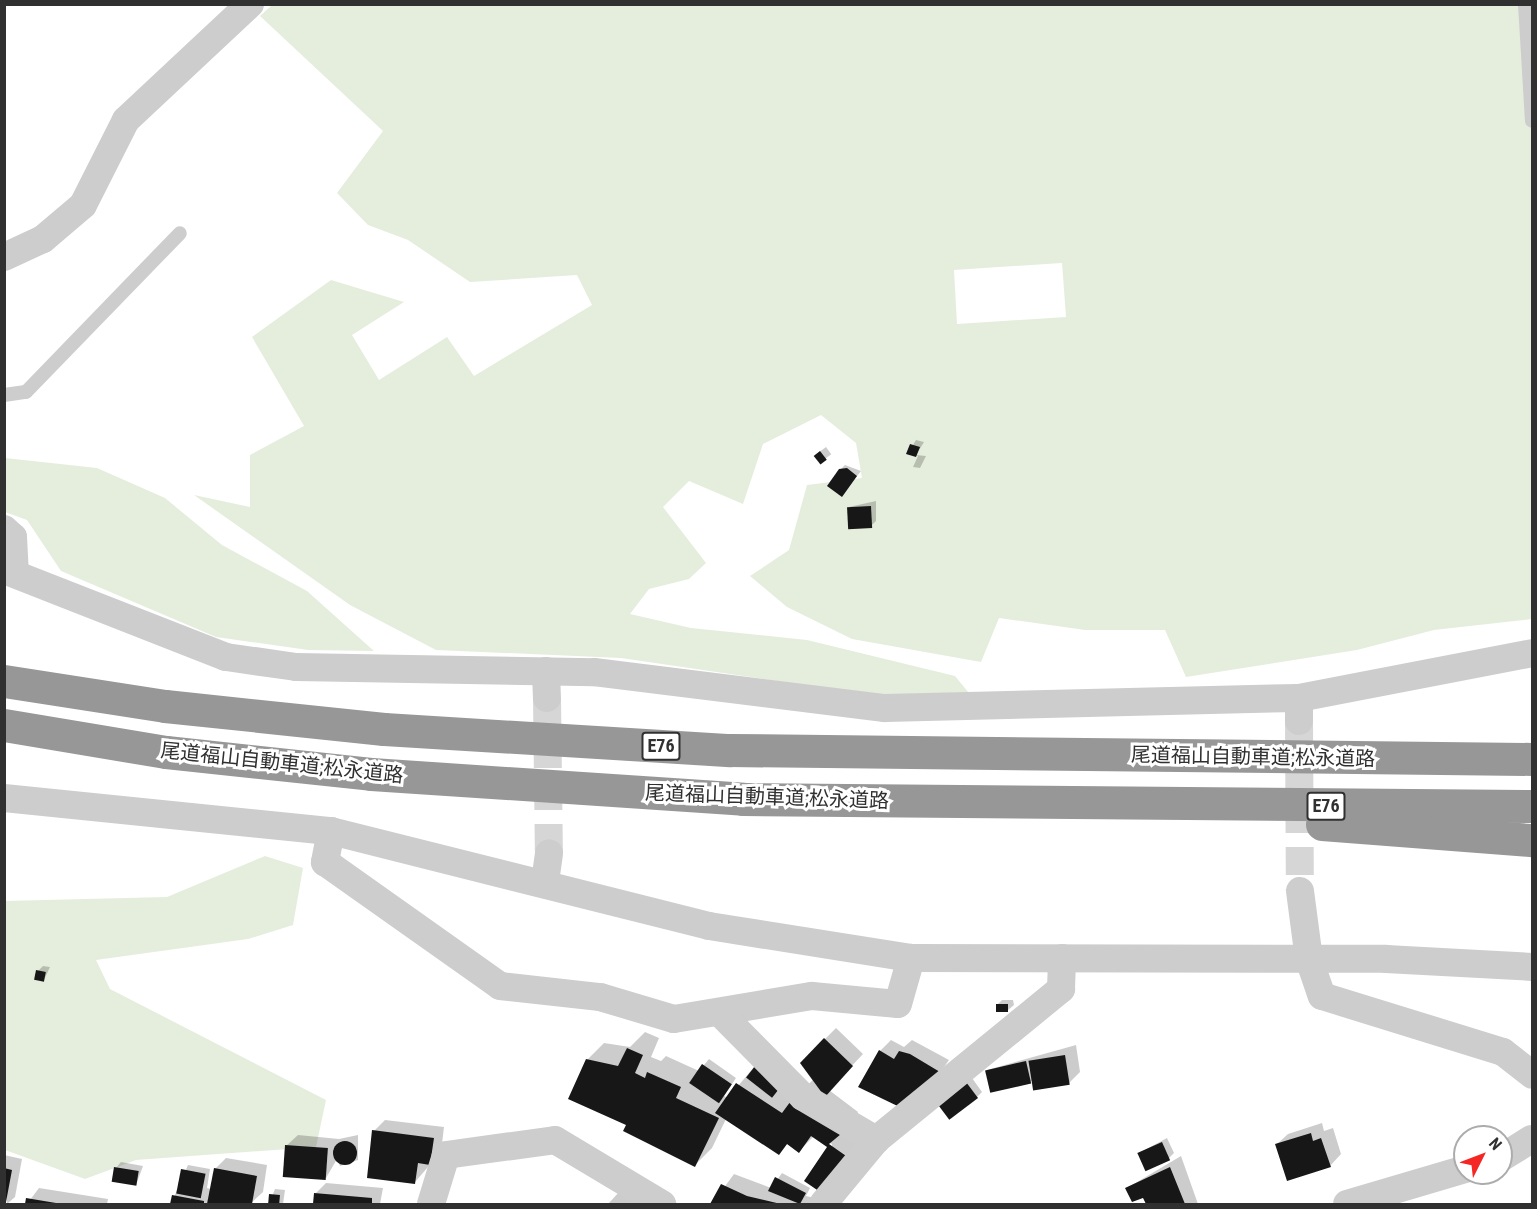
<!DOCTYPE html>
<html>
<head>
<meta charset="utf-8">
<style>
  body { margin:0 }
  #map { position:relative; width:1537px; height:1209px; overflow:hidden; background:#fff; font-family:"Roboto Condensed","Noto Sans JP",sans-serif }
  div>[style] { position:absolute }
  .green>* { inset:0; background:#e5eedd }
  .shadow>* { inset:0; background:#0003; transform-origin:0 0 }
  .building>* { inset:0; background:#171717; transform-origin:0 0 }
  .round { border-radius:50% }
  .street-tunnel>* { height:28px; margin-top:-14px; transform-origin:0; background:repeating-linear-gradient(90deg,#d6d6d6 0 28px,transparent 0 42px) }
  .lane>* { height:14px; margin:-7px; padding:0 7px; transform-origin:7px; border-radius:7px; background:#cdcdcd }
  .street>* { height:28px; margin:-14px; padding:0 14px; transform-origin:14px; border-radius:14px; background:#cdcdcd }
  .highway>* { height:33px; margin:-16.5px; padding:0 16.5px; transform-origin:16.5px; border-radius:16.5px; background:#979797 }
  span { translate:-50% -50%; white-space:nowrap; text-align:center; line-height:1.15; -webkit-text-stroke:6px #fff; paint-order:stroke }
  .shield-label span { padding:2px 4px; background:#fff; border:2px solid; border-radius:4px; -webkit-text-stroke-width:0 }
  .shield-label { font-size:18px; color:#303030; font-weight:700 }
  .street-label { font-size:20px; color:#303030 }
  .frame { position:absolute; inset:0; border:6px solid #303030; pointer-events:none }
  .north { position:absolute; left:1453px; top:1125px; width:60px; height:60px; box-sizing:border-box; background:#fff; border:2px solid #acacac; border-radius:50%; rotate:48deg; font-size:16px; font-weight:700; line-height:24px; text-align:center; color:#303030 }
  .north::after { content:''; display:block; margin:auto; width:21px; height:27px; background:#f52725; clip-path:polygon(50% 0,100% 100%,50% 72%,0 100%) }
</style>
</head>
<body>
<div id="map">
  <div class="green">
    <i style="clip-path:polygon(evenodd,272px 5px,1532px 5px,1532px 619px,1434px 630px,1357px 650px,1186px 677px,1165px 630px,1085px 630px,999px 618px,981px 662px,852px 639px,787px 607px,750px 576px,789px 550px,807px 485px,862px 478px,856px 443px,821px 415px,763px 444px,743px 504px,689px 481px,663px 507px,706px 563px,689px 579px,649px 589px,630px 614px,691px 628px,807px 640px,955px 676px,969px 693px,873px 695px,621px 658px,436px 650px,350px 605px,194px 495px,250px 507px,250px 455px,304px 426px,252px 337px,331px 280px,404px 302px,352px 335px,379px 380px,447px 337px,474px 376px,592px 305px,577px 275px,470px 282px,408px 240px,368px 225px,337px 193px,383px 131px,260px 16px,272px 5px,1062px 263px,1066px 317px,957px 324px,954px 270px,1062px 263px)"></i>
    <i style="clip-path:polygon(5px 458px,97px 468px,165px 498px,222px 545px,307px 591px,374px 651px,308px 650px,216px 637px,61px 571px,27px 520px,5px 512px)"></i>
    <i style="clip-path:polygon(265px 856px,303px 868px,293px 925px,248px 939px,96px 960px,110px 989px,326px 1100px,316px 1147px,136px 1160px,85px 1179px,5px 1150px,4px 901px,167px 897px)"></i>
  </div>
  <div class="shadow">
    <i style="clip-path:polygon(916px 440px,924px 442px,916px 455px,926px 456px,920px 468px,913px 467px,918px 456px,908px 453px)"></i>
    <i style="left:826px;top:447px;width:9px;height:13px;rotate:54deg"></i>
    <i style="clip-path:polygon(845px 465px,861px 471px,842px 495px,840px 470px)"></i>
    <i style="clip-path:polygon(876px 501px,876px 521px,871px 526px,849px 507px)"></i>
    <i style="clip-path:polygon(43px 966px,50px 967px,44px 980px,38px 971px)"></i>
    <i style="clip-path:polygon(1002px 1000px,1013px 1000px,1014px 1005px,1008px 1010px,997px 1005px)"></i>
    <i style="clip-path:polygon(836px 1028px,863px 1054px,829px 1090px,858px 1112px,850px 1127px,859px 1146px,834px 1181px,832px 1144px,814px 1136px,799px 1151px,788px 1143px,779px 1153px,726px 1119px,712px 1148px,695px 1165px,628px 1124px,587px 1060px,604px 1043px,630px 1047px,645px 1032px,659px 1038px,651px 1057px,661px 1061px,666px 1056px,699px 1071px,709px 1059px,736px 1078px,724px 1096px,728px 1098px,754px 1067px,797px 1095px,814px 1079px,825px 1039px)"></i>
    <i style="clip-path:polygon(891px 1040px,904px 1047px,912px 1040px,949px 1060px,921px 1099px,880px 1051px)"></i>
    <i style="clip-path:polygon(1076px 1045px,1080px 1072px,1069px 1083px,1030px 1081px,987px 1070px)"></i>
    <i style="clip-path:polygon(972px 1078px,982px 1092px,977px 1097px,940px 1104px)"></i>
    <i style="clip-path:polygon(385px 1120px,444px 1127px,441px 1152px,415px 1182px,374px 1131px)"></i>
    <i style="clip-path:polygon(1322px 1123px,1324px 1131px,1333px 1128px,1341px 1154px,1330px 1166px,1276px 1145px,1288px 1134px)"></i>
    <i style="clip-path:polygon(298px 1135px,339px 1139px,358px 1135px,358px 1160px,340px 1166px,337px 1159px,326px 1178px,286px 1146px)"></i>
    <i style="clip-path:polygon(1167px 1138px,1174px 1153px,1169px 1158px,1139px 1153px)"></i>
    <i style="clip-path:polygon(4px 1155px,22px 1159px,15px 1197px,7px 1204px)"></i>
    <i style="clip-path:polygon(1181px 1156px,1198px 1204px,1147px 1204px,1144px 1196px,1127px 1188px)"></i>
    <i style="clip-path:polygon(226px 1158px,267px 1165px,263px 1192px,251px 1203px,171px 1204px,188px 1165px,210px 1169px,207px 1188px,211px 1189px,215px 1169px)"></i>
    <i style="clip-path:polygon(121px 1162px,143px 1166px,136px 1185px,116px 1168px)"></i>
    <i style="clip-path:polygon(782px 1173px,810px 1188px,806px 1196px,820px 1199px,819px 1204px,712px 1204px,734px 1174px,771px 1188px)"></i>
    <i style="clip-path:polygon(326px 1183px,383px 1188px,380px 1204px,314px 1204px,315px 1194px)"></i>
    <i style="clip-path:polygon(39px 1188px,108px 1199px,107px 1204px,27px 1204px)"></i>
    <i style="clip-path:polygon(275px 1189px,285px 1190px,283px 1204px,269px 1204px)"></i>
    <i style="clip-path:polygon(620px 1191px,665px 1204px,608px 1204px)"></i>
  </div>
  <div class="building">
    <i style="clip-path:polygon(910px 444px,920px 447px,916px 457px,906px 454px)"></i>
    <i style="left:820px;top:451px;width:11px;height:8px;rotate:52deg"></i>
    <i style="clip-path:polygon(847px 468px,857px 476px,842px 497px,827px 486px,839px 469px)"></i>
    <i style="left:871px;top:506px;width:22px;height:24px;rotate:87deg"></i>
    <i style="left:36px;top:970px;width:10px;height:10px;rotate:11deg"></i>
    <i style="left:996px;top:1004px;width:12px;height:8px"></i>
    <i style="clip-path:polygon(824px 1038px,853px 1066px,825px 1097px,800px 1063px)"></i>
    <i style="clip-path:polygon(627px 1048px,643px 1055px,635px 1073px,645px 1078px,647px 1072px,681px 1087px,676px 1098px,719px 1118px,695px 1167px,623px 1131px,626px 1125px,568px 1099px,586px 1059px,618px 1066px)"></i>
    <i style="clip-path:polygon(879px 1050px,894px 1059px,899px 1051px,910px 1054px,940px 1072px,910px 1112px,858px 1087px)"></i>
    <i style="left:1065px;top:1055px;width:30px;height:37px;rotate:81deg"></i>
    <i style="left:759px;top:1061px;width:33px;height:21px;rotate:38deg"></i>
    <i style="left:1026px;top:1061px;width:23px;height:42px;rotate:77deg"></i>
    <i style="left:702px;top:1064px;width:36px;height:23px;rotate:34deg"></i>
    <i style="left:966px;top:1082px;width:20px;height:36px;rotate:53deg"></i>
    <i style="clip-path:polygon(736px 1083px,782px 1113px,796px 1094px,841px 1134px,829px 1144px,849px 1158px,823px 1194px,804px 1181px,827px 1147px,811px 1136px,799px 1153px,787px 1144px,779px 1155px,715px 1113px)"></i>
    <i style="clip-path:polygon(372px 1130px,434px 1138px,430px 1165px,418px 1163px,415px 1184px,367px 1178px)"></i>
    <i style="clip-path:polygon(1311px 1133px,1313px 1141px,1321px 1138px,1331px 1167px,1287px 1181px,1275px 1144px)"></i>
    <i class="round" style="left:333px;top:1141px;width:24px;height:24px"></i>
    <i style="left:1162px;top:1142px;width:20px;height:27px;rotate:66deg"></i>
    <i style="left:285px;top:1145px;width:43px;height:32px;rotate:4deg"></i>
    <i style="left:114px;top:1167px;width:25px;height:15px;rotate:9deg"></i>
    <i style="clip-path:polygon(1170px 1167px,1185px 1204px,1146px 1204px,1143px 1198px,1132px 1202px,1125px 1188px)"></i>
    <i style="clip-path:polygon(4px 1168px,12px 1170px,6px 1202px,4px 1202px)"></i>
    <i style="clip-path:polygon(214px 1168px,257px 1176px,252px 1204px,207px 1204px)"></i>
    <i style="left:181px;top:1169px;width:25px;height:25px;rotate:11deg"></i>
    <i style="clip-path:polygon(775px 1177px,806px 1193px,800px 1204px,768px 1191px)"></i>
    <i style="clip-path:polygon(721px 1184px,747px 1196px,781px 1204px,710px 1204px)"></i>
    <i style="clip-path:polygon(314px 1193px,372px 1198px,372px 1204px,313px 1204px)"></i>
    <i style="left:269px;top:1194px;width:11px;height:10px;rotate:5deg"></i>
    <i style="clip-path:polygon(172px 1195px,204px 1201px,204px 1204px,170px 1204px)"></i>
    <i style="clip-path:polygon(26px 1198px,56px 1203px,56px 1204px,25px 1204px)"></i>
  </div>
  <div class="street-tunnel">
    <i style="left:547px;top:698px;width:155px;rotate:89.3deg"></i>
    <i style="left:1299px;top:721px;width:170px;rotate:89.7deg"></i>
  </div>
  <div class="lane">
    <i style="left:1525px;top:4px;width:117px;rotate:86.6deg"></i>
    <i style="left:4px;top:395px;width:22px;rotate:-8deg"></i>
    <i style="left:26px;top:392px;width:221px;rotate:-45.9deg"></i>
  </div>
  <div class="street">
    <i style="left:4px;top:257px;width:43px;rotate:-24.8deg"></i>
    <i style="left:43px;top:239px;width:52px;rotate:-40.4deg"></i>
    <i style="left:83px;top:205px;width:95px;rotate:-63.2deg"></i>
    <i style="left:126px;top:120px;width:170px;rotate:-43.1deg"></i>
    <i style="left:4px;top:529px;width:12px;rotate:42deg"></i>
    <i style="left:13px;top:537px;width:36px;rotate:87deg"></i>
    <i style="left:4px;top:570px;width:238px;rotate:21.4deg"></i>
    <i style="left:226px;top:657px;width:71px;rotate:8.1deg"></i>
    <i style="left:296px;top:667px;width:298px;rotate:1deg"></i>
    <i style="left:594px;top:672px;width:293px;rotate:7.1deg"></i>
    <i style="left:885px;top:708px;width:414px;rotate:-1.4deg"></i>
    <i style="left:546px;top:671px;width:27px;rotate:88deg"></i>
    <i style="left:1299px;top:721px;width:23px;rotate:-90deg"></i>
    <i style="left:1299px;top:698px;width:237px;rotate:-10.9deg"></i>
    <i style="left:4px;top:798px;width:329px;rotate:5.8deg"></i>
    <i style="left:331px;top:831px;width:390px;rotate:14.1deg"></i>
    <i style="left:709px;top:926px;width:205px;rotate:9deg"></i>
    <i style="left:911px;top:958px;width:475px;rotate:0.1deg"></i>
    <i style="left:1386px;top:959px;width:146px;rotate:3.1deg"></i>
    <i style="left:331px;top:831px;width:32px;rotate:101deg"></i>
    <i style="left:325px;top:862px;width:214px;rotate:35.3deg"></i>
    <i style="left:500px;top:986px;width:101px;rotate:6.3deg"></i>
    <i style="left:600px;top:997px;width:77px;rotate:16.6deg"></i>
    <i style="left:674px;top:1019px;width:140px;rotate:-9.5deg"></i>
    <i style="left:812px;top:996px;width:86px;rotate:5.3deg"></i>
    <i style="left:898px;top:1004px;width:48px;rotate:-74.2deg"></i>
    <i style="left:545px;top:882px;width:29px;rotate:-82deg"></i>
    <i style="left:1300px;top:891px;width:69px;rotate:82.5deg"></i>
    <i style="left:1309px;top:959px;width:39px;rotate:71deg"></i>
    <i style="left:1322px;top:996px;width:189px;rotate:17.2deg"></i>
    <i style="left:1503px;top:1052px;width:37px;rotate:38deg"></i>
    <i style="left:720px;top:1013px;width:118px;rotate:45.3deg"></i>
    <i style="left:803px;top:1097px;width:85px;rotate:30.5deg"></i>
    <i style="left:1501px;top:1158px;width:36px;rotate:-32deg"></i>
    <i style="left:431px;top:1204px;width:51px;rotate:-73deg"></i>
    <i style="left:446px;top:1155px;width:110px;rotate:-7.8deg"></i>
    <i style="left:555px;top:1140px;width:125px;rotate:30.9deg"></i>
    <i style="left:823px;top:1204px;width:83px;rotate:-50.4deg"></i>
    <i style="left:876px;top:1140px;width:239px;rotate:-39.2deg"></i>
    <i style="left:1061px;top:989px;width:31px;rotate:-88deg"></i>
    <i style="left:1347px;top:1204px;width:123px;rotate:-16.5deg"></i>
  </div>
  <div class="highway">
    <i style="left:4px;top:681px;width:163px;rotate:8.8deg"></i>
    <i style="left:165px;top:706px;width:220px;rotate:6deg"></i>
    <i style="left:384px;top:729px;width:347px;rotate:3.5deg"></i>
    <i style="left:730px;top:750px;width:802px;rotate:0.64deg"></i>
    <i style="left:4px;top:725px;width:164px;rotate:9.5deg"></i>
    <i style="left:166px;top:752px;width:206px;rotate:6.1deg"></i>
    <i style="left:371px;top:774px;width:373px;rotate:3.8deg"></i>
    <i style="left:743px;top:799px;width:789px;rotate:0.51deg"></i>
    <i style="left:1322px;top:824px;width:211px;rotate:4.4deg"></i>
  </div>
  <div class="shield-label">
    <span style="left:661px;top:746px">E76</span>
    <span style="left:1326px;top:806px">E76</span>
  </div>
  <div class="street-label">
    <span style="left:1253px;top:757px;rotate:1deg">尾道福山自動車道;松永道路</span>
    <span style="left:282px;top:763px;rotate:6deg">尾道福山自動車道;松永道路</span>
    <span style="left:767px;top:797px;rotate:2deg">尾道福山自動車道;松永道路</span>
  </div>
  <div class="frame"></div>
  <div class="north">N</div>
</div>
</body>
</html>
